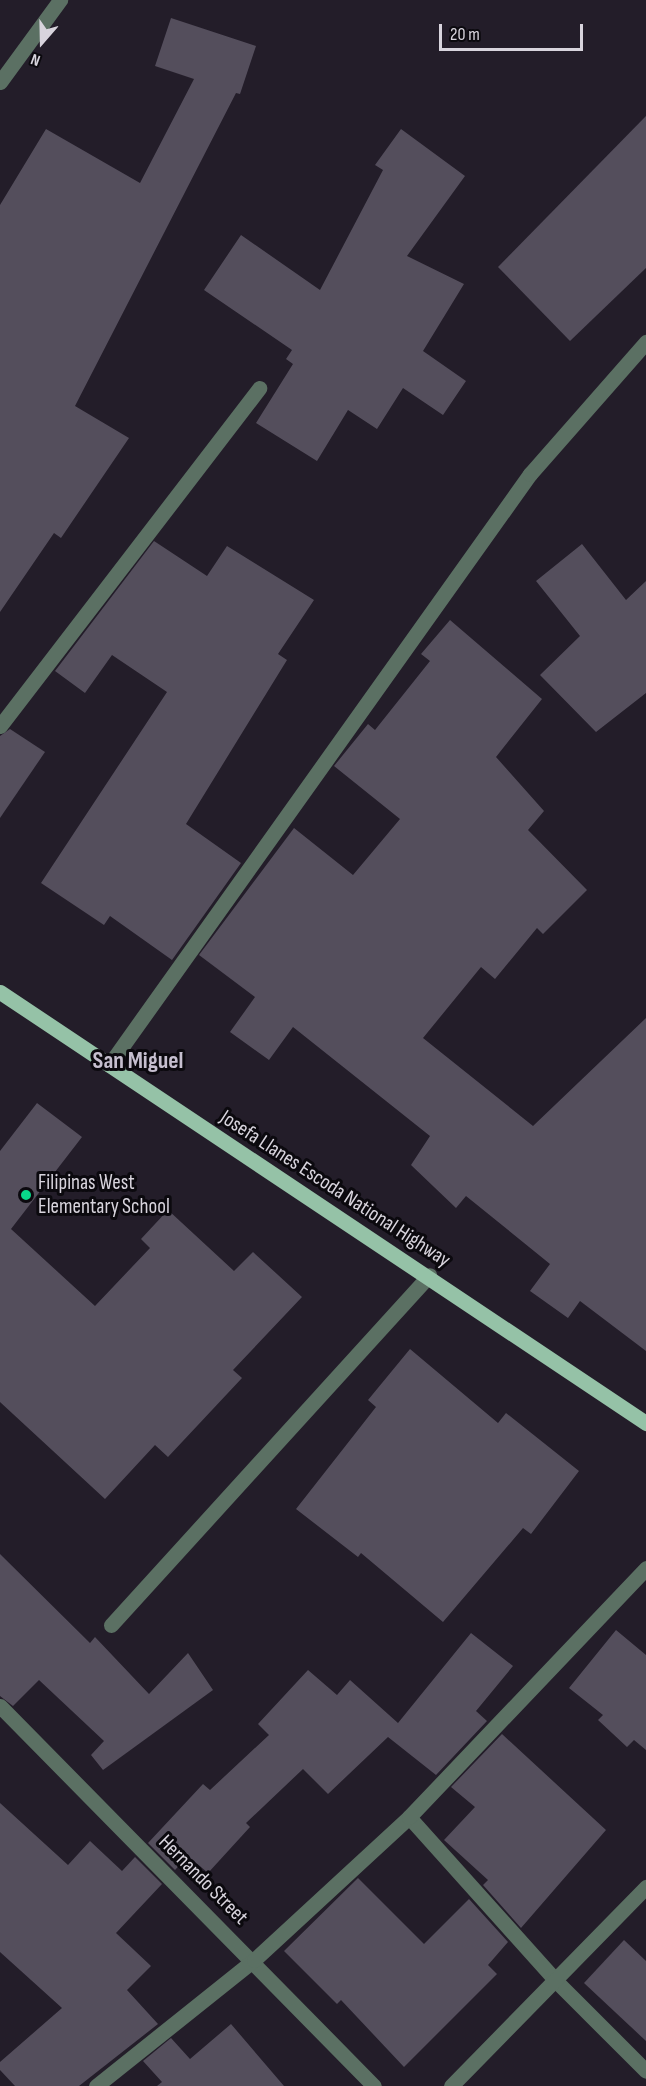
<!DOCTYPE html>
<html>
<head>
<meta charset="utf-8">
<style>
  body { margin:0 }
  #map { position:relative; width:646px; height:2086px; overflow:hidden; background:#231d29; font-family:"Sofia Sans Condensed",sans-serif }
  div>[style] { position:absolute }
  .building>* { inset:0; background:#544e5c }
  .minor>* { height:15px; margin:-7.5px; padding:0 7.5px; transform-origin:7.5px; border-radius:7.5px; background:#5b7063 }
  .major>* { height:15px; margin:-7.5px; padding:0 7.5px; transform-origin:7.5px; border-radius:7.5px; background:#95c2a7 }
  .dots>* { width:16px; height:16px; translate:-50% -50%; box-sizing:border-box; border:3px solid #0b090e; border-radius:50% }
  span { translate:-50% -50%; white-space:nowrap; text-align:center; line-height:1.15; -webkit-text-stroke:6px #0b090e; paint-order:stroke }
  .poi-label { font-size:21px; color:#d8d4dd }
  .left { translate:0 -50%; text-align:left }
  .street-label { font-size:21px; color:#d8d4dd }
  .quarter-label { font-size:24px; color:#c6bfcf; font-weight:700 }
  .north { position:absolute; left:12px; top:12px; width:60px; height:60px; -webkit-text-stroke:4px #0b090e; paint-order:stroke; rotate:200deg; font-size:16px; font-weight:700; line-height:24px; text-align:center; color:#d8d4dd }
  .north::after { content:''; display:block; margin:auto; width:21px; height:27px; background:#d8d4dd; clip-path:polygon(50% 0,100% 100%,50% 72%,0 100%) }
  .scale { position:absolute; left:439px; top:24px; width:144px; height:27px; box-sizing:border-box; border:3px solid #d8d4dd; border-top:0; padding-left:8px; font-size:18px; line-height:21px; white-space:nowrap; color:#d8d4dd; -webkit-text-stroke:4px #0b090e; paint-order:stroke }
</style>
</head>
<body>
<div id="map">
  <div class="building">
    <i style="clip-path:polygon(171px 18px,256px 46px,240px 94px,236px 93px,75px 406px,129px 438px,61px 538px,54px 533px,0 612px,0 205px,46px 129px,140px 183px,194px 79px,155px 66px)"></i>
    <i style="clip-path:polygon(646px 116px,646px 268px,570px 341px,498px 267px)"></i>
    <i style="clip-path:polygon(401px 129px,465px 176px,407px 256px,464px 284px,423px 351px,466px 381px,443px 415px,403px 388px,377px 429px,348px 410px,317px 461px,256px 423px,293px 364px,286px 359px,292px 350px,204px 290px,241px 235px,320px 290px,383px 170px,375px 165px)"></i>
    <i style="clip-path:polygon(154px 541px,207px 576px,227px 546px,314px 600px,278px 654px,287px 660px,186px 824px,241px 863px,172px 960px,110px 916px,104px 925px,41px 883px,167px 692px,112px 655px,85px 693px,55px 671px)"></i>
    <i style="clip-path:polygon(582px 544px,626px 600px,646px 581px,646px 693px,596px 732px,540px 675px,580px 636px,536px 581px)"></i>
    <i style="clip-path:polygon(450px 620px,542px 699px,496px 757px,544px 811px,528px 830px,587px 890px,543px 934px,537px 928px,495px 979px,481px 967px,423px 1038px,533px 1126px,646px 1018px,646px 1351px,580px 1301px,568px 1318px,530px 1291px,550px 1264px,466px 1196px,456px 1208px,411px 1165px,430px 1136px,293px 1027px,269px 1060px,230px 1032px,255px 997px,199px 955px,294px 828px,353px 875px,400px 819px,334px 766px,368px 724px,375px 730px,430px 661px,421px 654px)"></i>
    <i style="clip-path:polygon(10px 729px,45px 752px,0 818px,0 736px)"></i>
    <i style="clip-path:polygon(37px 1103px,82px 1137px,11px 1229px,95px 1306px,150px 1248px,141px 1239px,168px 1210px,234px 1271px,253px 1252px,302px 1297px,233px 1370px,242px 1378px,168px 1457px,155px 1445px,105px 1499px,0 1402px,0 1151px)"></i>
    <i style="clip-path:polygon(410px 1349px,498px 1423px,506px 1413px,579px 1471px,531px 1534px,523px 1528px,443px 1622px,361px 1553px,358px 1557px,296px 1509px,376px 1407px,368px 1400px)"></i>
    <i style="clip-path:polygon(0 1554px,90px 1643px,95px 1637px,149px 1694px,188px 1653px,213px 1690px,103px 1770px,91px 1755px,104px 1741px,39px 1680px,13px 1706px,0 1696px)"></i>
    <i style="clip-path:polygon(616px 1630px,646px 1655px,646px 1750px,634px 1740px,627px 1747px,598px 1720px,603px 1715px,569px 1688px)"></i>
    <i style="clip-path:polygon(471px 1633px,513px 1666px,476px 1711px,487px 1721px,436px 1775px,388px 1737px,328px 1794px,303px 1769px,246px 1823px,250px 1827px,208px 1873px,188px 1856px,175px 1870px,148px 1843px,203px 1784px,210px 1790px,269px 1735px,258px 1724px,308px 1670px,337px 1695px,350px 1680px,398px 1723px)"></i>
    <i style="clip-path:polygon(502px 1734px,606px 1830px,521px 1928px,483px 1885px,488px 1880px,444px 1840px,475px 1807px,451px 1787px)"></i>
    <i style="clip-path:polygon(0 1803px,68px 1865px,90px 1841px,122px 1871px,135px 1857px,162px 1884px,116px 1933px,151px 1966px,127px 1990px,158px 2024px,79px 2086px,15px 2086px,0 2070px,0 2062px,62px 2008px,0 1952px)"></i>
    <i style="clip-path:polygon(358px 1878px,424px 1944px,469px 1899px,508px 1942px,488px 1965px,497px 1974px,404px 2067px,341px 2000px,337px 2004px,284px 1951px)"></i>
    <i style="clip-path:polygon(624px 1940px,646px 1961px,646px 2041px,584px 1983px)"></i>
    <i style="clip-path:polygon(231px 2024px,284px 2086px,157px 2086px,162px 2082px,143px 2061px,171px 2038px,190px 2059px)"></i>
  </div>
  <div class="minor">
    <i style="left:0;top:82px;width:102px;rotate:-53.8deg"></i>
    <i style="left:0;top:726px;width:426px;rotate:-52.5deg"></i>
    <i style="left:109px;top:1065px;width:726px;rotate:-54.54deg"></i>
    <i style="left:530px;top:474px;width:176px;rotate:-48.7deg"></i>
    <i style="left:111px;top:1625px;width:473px;rotate:-47.7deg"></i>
    <i style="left:0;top:1706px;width:533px;rotate:45.46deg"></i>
    <i style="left:409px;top:1817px;width:220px;rotate:48.1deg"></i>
    <i style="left:556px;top:1981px;width:127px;rotate:45deg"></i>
    <i style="left:96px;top:2086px;width:202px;rotate:-38.6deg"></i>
    <i style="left:254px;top:1960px;width:211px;rotate:-42.7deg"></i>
    <i style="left:409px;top:1817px;width:344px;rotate:-46.4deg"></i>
    <i style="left:451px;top:2086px;width:279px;rotate:-45.6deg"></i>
  </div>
  <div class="major">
    <i style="left:0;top:992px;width:777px;rotate:33.71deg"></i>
  </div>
  <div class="dots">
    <i style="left:26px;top:1195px;background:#09d98b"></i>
  </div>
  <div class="poi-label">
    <span class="left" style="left:38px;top:1195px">Filipinas West<br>Elementary School</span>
  </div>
  <div class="street-label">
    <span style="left:335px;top:1189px;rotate:33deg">Josefa Llanes Escoda National Highway</span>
    <span style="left:203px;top:1880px;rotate:45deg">Hernando Street</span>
  </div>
  <div class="quarter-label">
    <span style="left:138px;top:1061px">San Miguel</span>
  </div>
  <div class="north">N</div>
  <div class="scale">20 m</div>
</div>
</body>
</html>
